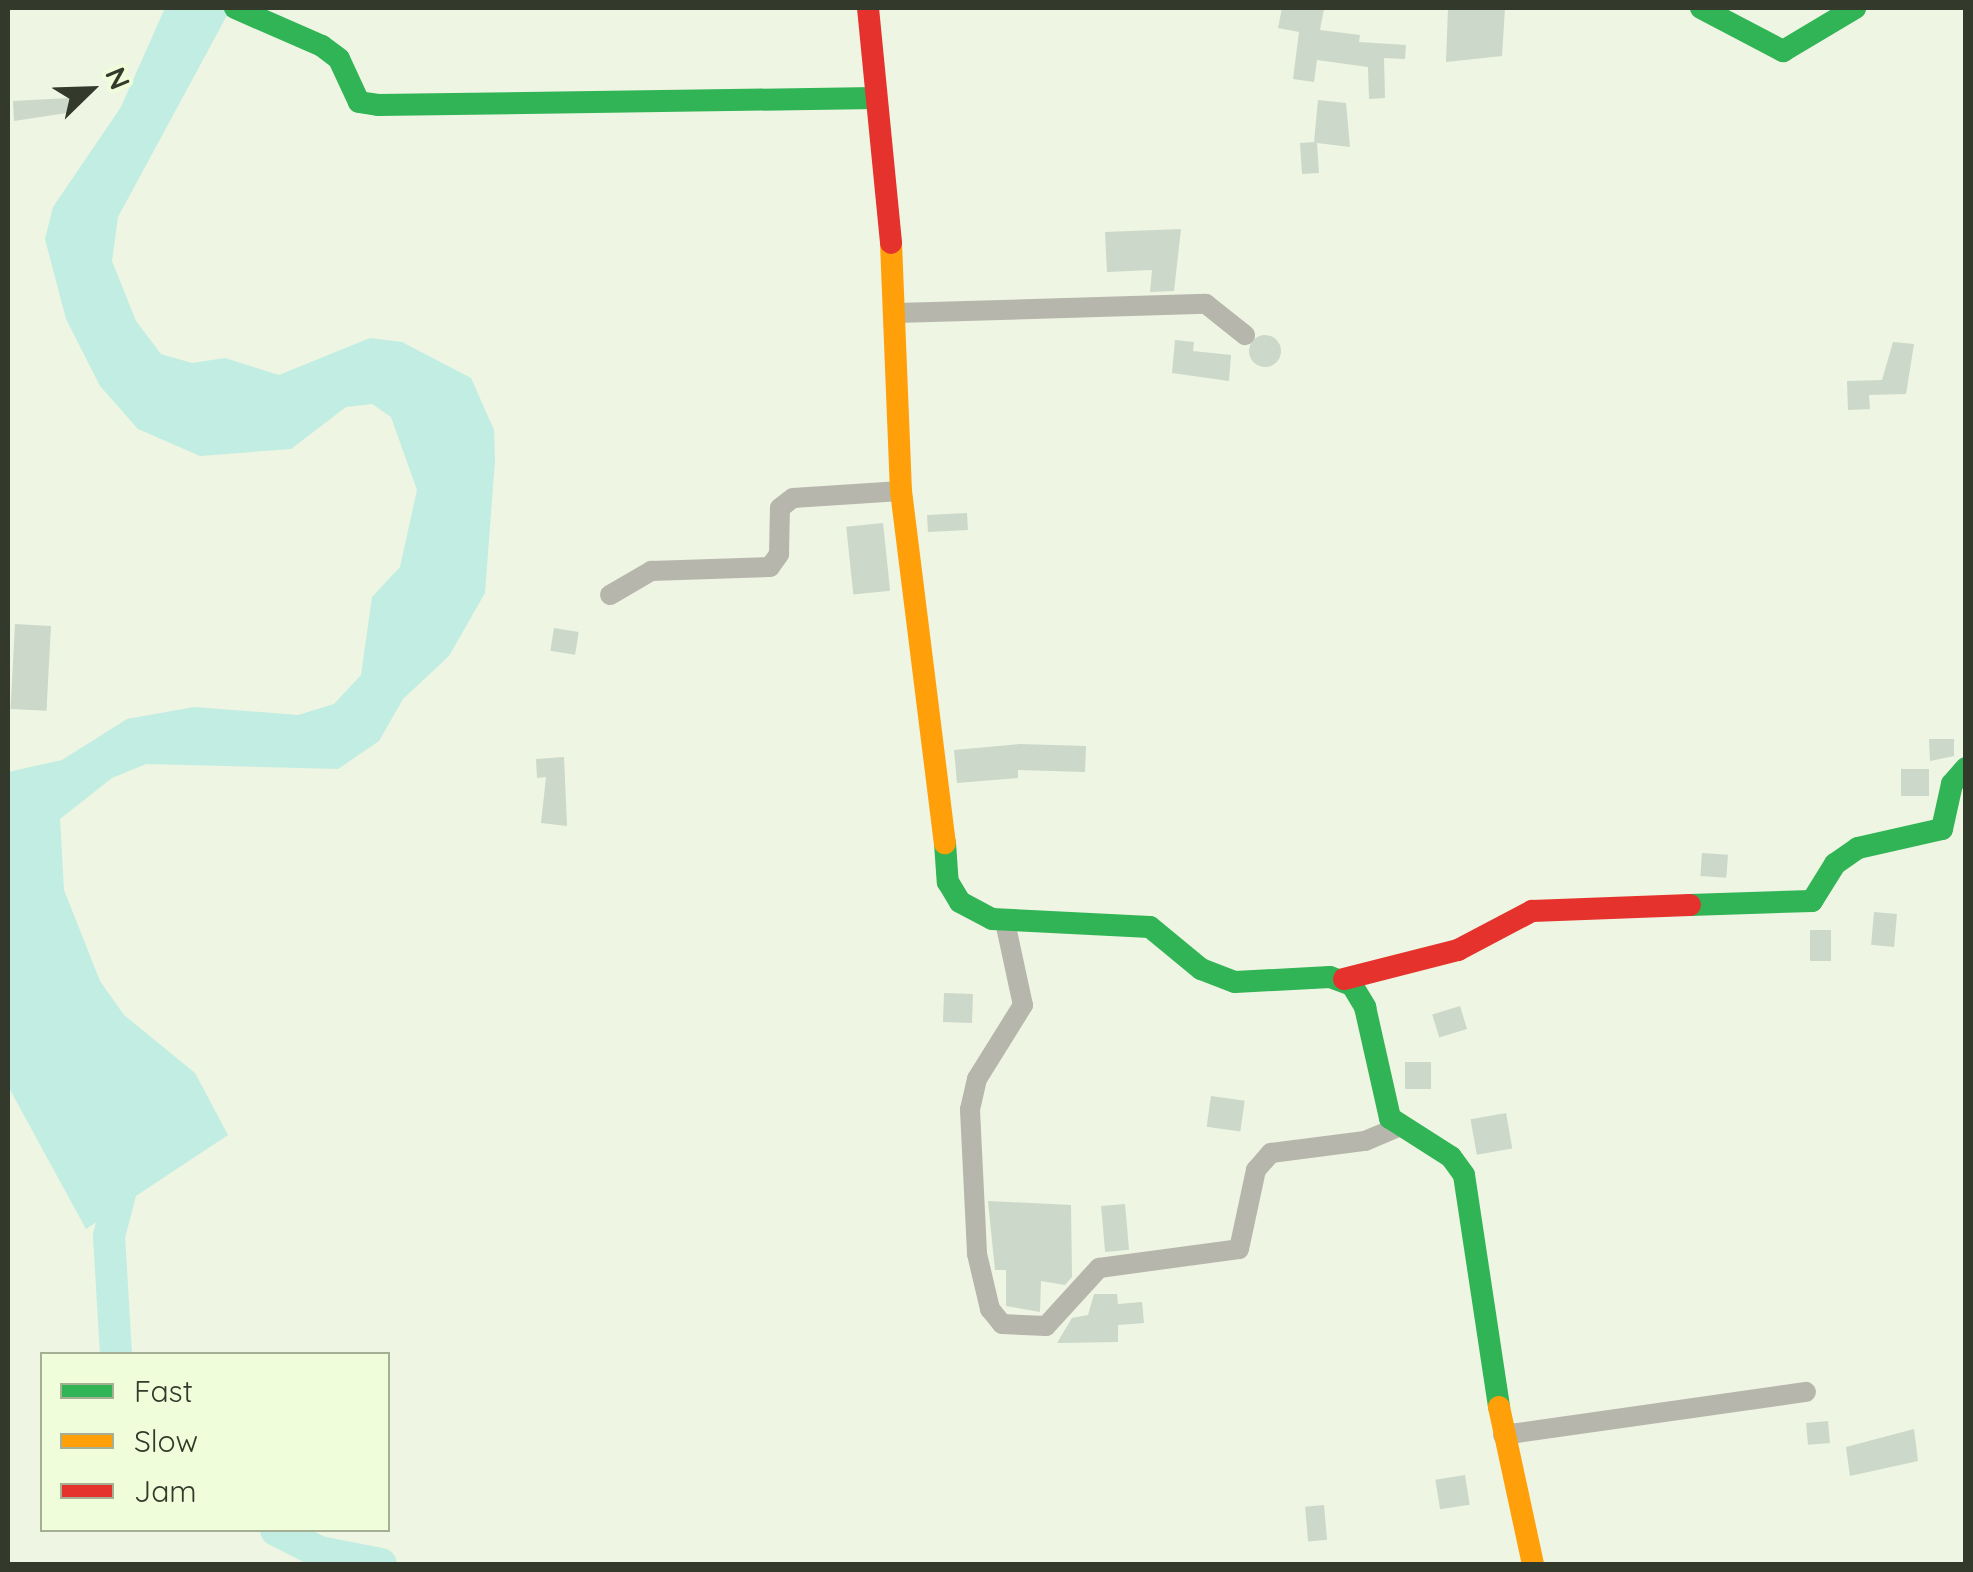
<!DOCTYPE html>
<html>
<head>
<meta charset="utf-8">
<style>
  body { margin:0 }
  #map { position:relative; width:1973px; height:1572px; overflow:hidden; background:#eef5e2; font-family:Quicksand,sans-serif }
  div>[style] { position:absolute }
  .water>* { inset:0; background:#c1ede3 }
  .river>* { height:32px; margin:-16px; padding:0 16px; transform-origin:16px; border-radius:16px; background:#c1ede3 }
  .building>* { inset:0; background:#ccd8ca; transform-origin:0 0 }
  .round { border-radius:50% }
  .street>* { height:20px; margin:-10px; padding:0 10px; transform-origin:10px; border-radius:10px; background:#b7b6ad }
  .fast>* { height:22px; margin:-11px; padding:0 11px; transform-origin:11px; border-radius:11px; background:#30b455 }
  .slow>* { height:22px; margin:-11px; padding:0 11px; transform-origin:11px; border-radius:11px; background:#ff9f0a }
  .jam>* { height:22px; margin:-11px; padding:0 11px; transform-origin:11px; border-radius:11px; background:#e5322d }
  span { translate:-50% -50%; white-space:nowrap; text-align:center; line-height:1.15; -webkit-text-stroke:10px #effdda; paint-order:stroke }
  .frame { position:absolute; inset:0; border:10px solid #33392b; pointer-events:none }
  .legend { position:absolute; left:40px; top:1352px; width:350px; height:180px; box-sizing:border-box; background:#effdda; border:2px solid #a4af94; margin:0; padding:12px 18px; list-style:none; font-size:30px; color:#33392b }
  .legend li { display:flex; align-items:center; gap:20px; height:50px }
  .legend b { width:50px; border:2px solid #a4af94 }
  .north { position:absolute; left:40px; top:40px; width:100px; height:100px; -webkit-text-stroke:8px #effdda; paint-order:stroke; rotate:67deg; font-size:28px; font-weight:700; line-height:40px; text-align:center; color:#33392b }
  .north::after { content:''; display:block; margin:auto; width:35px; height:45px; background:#33392b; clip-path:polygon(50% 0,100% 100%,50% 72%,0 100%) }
</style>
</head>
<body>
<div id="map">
  <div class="water">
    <i style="clip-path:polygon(165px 8px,231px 8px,118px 217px,112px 261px,136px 321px,161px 354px,192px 363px,225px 358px,279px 375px,370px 338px,402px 342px,471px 378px,494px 430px,495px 460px,485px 593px,449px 656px,403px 699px,379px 741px,338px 769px,146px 764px,112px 778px,60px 819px,64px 890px,100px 981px,124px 1015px,195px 1073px,228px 1135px,86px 1229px,8px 1086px,8px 772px,62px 760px,127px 719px,194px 707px,298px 715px,334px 704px,361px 675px,372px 597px,400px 567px,417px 490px,391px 417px,372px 404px,346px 407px,291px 449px,200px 456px,138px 429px,100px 386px,66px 319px,45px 239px,53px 207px,121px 107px)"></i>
  </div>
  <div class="river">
    <i style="left:116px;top:1354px;width:118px;rotate:-93.4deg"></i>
    <i style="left:109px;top:1236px;width:71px;rotate:-75.4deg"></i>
    <i style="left:276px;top:1530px;width:48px;rotate:27.1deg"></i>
    <i style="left:319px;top:1552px;width:63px;rotate:11deg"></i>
  </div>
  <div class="building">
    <i style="clip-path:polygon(1282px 8px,1324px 9px,1320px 30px,1360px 35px,1359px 42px,1406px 45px,1405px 59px,1384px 58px,1385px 98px,1369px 99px,1368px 67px,1317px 60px,1314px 82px,1293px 79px,1299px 32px,1278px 28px)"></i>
    <i style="clip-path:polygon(1448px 8px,1505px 8px,1502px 56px,1446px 62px)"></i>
    <i style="clip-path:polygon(69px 98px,67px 113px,14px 121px,13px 101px)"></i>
    <i style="clip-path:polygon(1318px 100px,1346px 103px,1350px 147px,1317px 143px,1319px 173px,1302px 174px,1300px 143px,1314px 142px)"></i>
    <i style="clip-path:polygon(1181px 229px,1174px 291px,1150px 292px,1152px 270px,1107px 272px,1105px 232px)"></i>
    <i class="round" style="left:1249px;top:335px;width:32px;height:32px"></i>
    <i style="clip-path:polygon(1175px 340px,1194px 342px,1193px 351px,1231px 355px,1229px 381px,1172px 373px)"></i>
    <i style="clip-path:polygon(1893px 342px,1914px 344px,1906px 394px,1869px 395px,1870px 409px,1848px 410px,1847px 381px,1882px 380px)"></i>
    <i style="left:967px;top:513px;width:17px;height:40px;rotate:87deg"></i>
    <i style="left:883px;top:523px;width:68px;height:37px;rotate:84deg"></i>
    <i style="left:15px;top:624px;width:36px;height:85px;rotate:3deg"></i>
    <i style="left:554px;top:628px;width:25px;height:23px;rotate:9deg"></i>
    <i style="clip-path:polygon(1929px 739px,1954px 739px,1954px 756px,1930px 761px)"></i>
    <i style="clip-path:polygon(1020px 744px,1086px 746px,1085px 772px,1018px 770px,1018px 778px,957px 783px,954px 750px)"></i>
    <i style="clip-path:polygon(564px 757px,567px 826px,541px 823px,546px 777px,537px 778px,536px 759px)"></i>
    <i style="left:1901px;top:769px;width:28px;height:27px"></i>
    <i style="left:1702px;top:853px;width:26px;height:23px;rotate:4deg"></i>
    <i style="left:1874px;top:912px;width:23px;height:33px;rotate:5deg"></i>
    <i style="left:1810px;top:930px;width:21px;height:31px"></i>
    <i style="left:944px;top:993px;width:29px;height:29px;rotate:2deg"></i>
    <i style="left:1460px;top:1006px;width:24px;height:29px;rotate:73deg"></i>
    <i style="left:1405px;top:1062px;width:26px;height:27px"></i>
    <i style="left:1211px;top:1096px;width:34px;height:31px;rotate:8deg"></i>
    <i style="left:1506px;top:1113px;width:36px;height:36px;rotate:80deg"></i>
    <i style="clip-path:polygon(988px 1201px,1071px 1205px,1072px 1277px,1065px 1285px,1041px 1281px,1040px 1312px,1006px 1306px,1006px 1270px,995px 1270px)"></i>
    <i style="left:1125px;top:1204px;width:46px;height:24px;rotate:85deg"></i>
    <i style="clip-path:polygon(1094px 1294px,1117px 1294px,1118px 1304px,1142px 1302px,1144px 1323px,1118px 1325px,1118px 1342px,1057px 1343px,1072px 1318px,1088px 1315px)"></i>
    <i style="left:1828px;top:1421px;width:22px;height:22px;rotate:85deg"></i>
    <i style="clip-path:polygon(1914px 1429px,1918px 1461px,1850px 1476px,1846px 1447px)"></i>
    <i style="left:1465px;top:1475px;width:30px;height:30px;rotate:81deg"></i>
    <i style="left:1324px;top:1505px;width:35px;height:19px;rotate:85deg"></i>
  </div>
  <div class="street">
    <i style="left:897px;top:313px;width:309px;rotate:-1.7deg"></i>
    <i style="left:1206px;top:304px;width:50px;rotate:38.5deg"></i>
    <i style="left:610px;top:595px;width:48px;rotate:-30.3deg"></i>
    <i style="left:651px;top:571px;width:119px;rotate:-1.9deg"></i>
    <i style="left:770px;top:567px;width:16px;rotate:-55deg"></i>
    <i style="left:779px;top:554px;width:46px;rotate:-88.8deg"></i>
    <i style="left:780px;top:508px;width:16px;rotate:-38deg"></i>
    <i style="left:793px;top:498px;width:108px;rotate:-3.7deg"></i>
    <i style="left:1005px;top:922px;width:85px;rotate:77.8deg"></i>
    <i style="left:1023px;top:1005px;width:87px;rotate:121.9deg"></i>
    <i style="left:977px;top:1079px;width:32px;rotate:103deg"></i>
    <i style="left:970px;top:1110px;width:144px;rotate:87.2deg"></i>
    <i style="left:977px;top:1254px;width:57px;rotate:76.7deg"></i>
    <i style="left:990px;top:1309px;width:19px;rotate:51deg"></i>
    <i style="left:1002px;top:1324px;width:44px;rotate:2.6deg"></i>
    <i style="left:1046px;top:1326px;width:79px;rotate:-47.6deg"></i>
    <i style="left:1099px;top:1268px;width:141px;rotate:-7.7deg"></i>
    <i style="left:1239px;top:1249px;width:81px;rotate:-77.9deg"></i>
    <i style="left:1256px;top:1170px;width:23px;rotate:-49deg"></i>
    <i style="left:1271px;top:1153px;width:95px;rotate:-7.3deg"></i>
    <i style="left:1365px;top:1141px;width:36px;rotate:-23deg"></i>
    <i style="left:1503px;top:1435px;width:306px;rotate:-8.1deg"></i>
  </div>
  <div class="fast">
    <i style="left:235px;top:8px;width:95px;rotate:23.6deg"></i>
    <i style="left:322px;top:46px;width:21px;rotate:37deg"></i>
    <i style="left:339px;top:59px;width:47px;rotate:65.1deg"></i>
    <i style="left:359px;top:102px;width:19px;rotate:9deg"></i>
    <i style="left:378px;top:105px;width:498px;rotate:-0.8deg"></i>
    <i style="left:1701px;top:8px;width:93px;rotate:27.7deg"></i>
    <i style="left:1783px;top:51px;width:84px;rotate:-30.8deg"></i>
    <i style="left:945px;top:843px;width:39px;rotate:86deg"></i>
    <i style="left:948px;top:882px;width:23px;rotate:59deg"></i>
    <i style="left:960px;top:902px;width:36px;rotate:28deg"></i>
    <i style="left:992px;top:919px;width:158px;rotate:2.9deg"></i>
    <i style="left:1150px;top:927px;width:66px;rotate:39.5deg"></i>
    <i style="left:1201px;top:969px;width:36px;rotate:21deg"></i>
    <i style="left:1235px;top:982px;width:95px;rotate:-3deg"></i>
    <i style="left:1330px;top:977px;width:23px;rotate:20deg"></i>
    <i style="left:1352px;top:985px;width:26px;rotate:59deg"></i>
    <i style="left:1365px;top:1007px;width:114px;rotate:77.3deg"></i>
    <i style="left:1390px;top:1118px;width:72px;rotate:32.6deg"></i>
    <i style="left:1451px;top:1157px;width:22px;rotate:54deg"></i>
    <i style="left:1464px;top:1175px;width:235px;rotate:81.4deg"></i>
    <i style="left:1690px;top:905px;width:122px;rotate:-1.9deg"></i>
    <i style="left:1812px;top:901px;width:44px;rotate:-58.1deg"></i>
    <i style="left:1835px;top:864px;width:28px;rotate:-35deg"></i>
    <i style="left:1858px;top:848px;width:86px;rotate:-12.7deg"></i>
    <i style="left:1942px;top:829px;width:46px;rotate:-77.5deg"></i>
    <i style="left:1952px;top:784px;width:21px;rotate:-49deg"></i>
  </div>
  <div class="slow">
    <i style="left:891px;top:243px;width:248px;rotate:87.7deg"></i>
    <i style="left:901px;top:491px;width:355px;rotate:82.9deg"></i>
    <i style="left:1499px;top:1407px;width:161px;rotate:77.8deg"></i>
  </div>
  <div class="jam">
    <i style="left:868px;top:8px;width:236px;rotate:84.4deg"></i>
    <i style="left:1344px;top:979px;width:118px;rotate:-14.3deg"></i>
    <i style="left:1458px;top:950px;width:84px;rotate:-27.8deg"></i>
    <i style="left:1532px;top:911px;width:158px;rotate:-2.2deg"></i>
  </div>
  <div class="frame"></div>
  <ul class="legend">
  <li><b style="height:12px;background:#30b455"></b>Fast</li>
  <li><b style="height:12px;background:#ff9f0a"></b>Slow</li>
  <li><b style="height:12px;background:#e5322d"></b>Jam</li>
  </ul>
  <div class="north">N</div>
</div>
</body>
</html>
